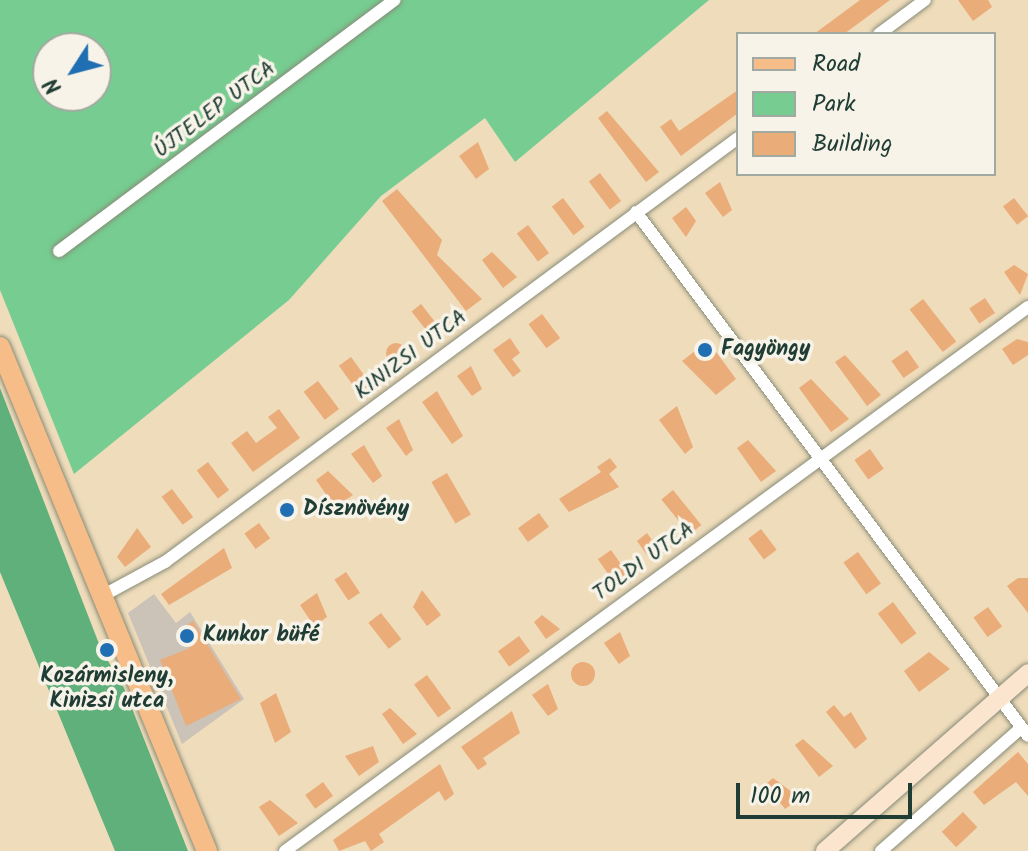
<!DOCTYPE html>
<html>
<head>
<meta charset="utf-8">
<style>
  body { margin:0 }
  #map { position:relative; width:1028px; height:851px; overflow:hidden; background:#efdcbb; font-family:Kalam,sans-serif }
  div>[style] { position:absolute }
  .industrial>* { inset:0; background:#cbc2b8 }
  .green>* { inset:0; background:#76cc91 }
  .forest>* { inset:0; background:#60b07b }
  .building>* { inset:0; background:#eaac79; transform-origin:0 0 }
  .round { border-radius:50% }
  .roads { filter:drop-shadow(0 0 2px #878c78) drop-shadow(0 0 2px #878c78) }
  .street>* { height:12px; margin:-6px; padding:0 6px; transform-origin:6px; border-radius:6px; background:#fff }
  .secondary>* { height:18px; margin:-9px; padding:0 9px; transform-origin:9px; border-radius:9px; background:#fce5cf }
  .primary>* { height:20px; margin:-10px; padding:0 10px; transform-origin:10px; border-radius:10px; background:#f7bd88 }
  .dots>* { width:22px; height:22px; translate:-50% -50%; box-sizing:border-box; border:4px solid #f7f3e8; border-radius:50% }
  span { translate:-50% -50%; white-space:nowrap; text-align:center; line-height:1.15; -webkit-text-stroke:7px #f7f3e8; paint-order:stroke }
  .street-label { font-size:22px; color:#1f3d34 }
  .poi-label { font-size:22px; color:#1f3d34; font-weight:700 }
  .left { translate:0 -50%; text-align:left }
  .legend { position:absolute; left:736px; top:32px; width:260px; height:144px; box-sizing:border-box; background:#f7f3e8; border:2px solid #a1aaa0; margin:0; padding:10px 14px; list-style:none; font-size:24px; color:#1f3d34 }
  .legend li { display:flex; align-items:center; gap:16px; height:40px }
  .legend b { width:40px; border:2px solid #a1aaa0 }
  .north { position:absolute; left:32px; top:32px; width:80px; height:80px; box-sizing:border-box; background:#f7f3e8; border:2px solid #a1aaa0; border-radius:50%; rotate:234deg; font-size:22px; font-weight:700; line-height:32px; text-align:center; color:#1f3d34 }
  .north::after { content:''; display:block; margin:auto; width:28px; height:36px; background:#1f6fb2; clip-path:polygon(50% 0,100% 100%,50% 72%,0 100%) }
  .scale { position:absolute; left:736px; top:783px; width:176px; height:36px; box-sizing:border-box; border:4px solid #1f3d34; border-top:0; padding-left:10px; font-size:24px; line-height:28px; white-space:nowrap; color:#1f3d34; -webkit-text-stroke:6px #f7f3e8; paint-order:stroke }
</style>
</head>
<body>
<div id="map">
  <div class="industrial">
    <i style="clip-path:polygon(154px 594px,176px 623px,190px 612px,244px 699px,182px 744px,128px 613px)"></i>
  </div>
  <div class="green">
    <i style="clip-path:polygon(evenodd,0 0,709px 0,515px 162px,485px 118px,381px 196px,289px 300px,74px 474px,0 290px,0 0,48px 48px,96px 48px,96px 96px,48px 96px,48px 48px)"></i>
  </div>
  <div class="forest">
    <i style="clip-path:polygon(0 388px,101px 649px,124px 688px,188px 851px,115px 851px,0 572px)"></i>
  </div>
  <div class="building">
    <i style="clip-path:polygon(860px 0,890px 0,844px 34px,814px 34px)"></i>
    <i style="clip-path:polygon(958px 0,988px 0,992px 7px,973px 21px)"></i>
    <i style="clip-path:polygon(738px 90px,738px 113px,681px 156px,660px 127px,671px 119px,679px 131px)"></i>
    <i style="clip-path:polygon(607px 111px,659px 172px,646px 182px,598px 118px)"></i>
    <i style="clip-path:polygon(478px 142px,489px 169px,476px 179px,459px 156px)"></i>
    <i style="left:600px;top:173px;width:35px;height:14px;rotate:53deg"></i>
    <i style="clip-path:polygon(720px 182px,732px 210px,723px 217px,705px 193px)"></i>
    <i style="clip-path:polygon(397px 189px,442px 240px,437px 255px,482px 299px,466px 311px,382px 201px)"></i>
    <i style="left:563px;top:198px;width:36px;height:14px;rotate:53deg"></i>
    <i style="left:1014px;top:198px;width:23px;height:14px;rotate:52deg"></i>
    <i style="clip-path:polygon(686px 207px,696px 221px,686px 237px,672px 218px)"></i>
    <i style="left:528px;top:225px;width:35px;height:14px;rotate:53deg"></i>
    <i style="clip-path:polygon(492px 252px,517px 277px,503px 288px,482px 260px)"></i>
    <i style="clip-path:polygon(1014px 265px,1028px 274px,1020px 295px,1004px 272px)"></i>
    <i style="left:985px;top:298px;width:18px;height:19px;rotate:56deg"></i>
    <i style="left:923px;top:299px;width:54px;height:17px;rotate:52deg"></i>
    <i style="left:421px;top:304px;width:36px;height:12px;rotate:52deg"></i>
    <i style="left:542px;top:314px;width:30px;height:17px;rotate:53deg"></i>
    <i style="clip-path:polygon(510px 338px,520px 353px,512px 359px,521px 371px,513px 377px,493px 350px)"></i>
    <i style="clip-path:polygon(1017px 339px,1028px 342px,1028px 355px,1013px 365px,1002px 349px)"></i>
    <i style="clip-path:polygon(708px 341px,736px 379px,716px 395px,682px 361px)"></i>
    <i class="round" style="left:386px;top:343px;width:20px;height:20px"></i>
    <i style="left:907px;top:350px;width:21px;height:19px;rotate:55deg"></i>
    <i style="clip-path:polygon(845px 355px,881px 395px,867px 406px,835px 362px)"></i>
    <i style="left:351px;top:357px;width:34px;height:15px;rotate:54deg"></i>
    <i style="clip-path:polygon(471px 366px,482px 389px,472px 396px,457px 376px)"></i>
    <i style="clip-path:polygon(811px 379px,849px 419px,831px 432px,799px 388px)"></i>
    <i style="left:318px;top:381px;width:35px;height:18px;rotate:53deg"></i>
    <i style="clip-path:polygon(437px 391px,463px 436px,452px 444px,422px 402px)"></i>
    <i style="clip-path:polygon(677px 406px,693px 447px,685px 454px,659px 420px)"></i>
    <i style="clip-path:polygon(279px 409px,300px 438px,253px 472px,231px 443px,247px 431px,256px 443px,277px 428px,268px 417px)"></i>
    <i style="clip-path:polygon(399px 419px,413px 450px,406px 456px,386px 428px)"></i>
    <i style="clip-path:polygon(748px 440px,776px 471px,761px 482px,737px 448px)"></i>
    <i style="clip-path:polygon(364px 445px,382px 476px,373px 483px,351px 454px)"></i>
    <i style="left:870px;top:449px;width:24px;height:19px;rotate:55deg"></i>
    <i style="clip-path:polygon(610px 458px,617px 467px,609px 474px,619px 487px,569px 512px,559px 499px,601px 472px,597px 467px)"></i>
    <i style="left:208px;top:462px;width:35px;height:14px;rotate:53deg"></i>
    <i style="clip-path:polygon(328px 471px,353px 495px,347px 499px,354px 509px,342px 517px,316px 480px)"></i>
    <i style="left:447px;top:473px;width:48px;height:18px;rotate:60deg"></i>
    <i style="left:172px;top:489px;width:35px;height:13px;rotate:53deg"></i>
    <i style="left:673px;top:490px;width:45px;height:15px;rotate:51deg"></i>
    <i style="left:539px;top:513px;width:17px;height:26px;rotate:54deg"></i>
    <i style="left:259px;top:523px;width:19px;height:18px;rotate:54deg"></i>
    <i style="clip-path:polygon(137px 528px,151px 547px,125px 567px,117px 557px)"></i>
    <i style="left:761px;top:529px;width:26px;height:16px;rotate:53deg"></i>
    <i style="clip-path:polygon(647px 533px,657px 547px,675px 534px,680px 540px,652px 562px,637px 541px)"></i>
    <i style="clip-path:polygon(224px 548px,232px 568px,169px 605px,161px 594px)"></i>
    <i style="left:611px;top:550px;width:33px;height:16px;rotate:55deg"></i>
    <i style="left:858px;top:552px;width:39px;height:18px;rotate:54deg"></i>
    <i style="left:346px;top:572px;width:25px;height:14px;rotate:56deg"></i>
    <i style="clip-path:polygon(1018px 578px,1028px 578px,1028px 613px,1007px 586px)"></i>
    <i style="clip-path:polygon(422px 590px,441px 615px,427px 626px,413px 607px)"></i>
    <i style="clip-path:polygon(317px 593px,327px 617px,314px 626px,300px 605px)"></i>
    <i style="left:893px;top:602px;width:39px;height:19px;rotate:53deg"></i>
    <i style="left:988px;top:607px;width:24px;height:18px;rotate:54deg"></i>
    <i style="left:381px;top:613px;width:33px;height:16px;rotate:52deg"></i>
    <i style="clip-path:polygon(542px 615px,560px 629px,546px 639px,534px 622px)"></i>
    <i style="clip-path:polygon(193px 621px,241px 699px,186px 726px,160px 660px,190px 648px,178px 632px)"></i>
    <i style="clip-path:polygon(620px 632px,630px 656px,619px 664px,604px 643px)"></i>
    <i style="left:519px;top:636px;width:19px;height:26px;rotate:54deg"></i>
    <i style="clip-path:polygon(929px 652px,950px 669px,919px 692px,904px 671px)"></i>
    <i class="round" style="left:571px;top:662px;width:24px;height:24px"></i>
    <i style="left:427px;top:675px;width:41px;height:16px;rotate:54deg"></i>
    <i style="clip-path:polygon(548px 684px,558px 709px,548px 716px,532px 695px)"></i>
    <i style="clip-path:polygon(276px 693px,291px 732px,275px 743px,260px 703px)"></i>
    <i style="clip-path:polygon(834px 705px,844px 717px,851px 712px,867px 739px,855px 749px,826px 712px)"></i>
    <i style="clip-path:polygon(390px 708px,417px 734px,403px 744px,382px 714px)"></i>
    <i style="clip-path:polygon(512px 711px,520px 733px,483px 758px,487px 764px,478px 770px,461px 747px)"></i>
    <i style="clip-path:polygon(803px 739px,833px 766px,819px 777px,795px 745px)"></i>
    <i style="clip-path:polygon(373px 746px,379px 762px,359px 776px,345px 756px)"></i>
    <i style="clip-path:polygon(1018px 752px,1028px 764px,1028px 796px,1016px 782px,984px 805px,973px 792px)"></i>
    <i style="clip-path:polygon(440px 764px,454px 794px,445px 801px,439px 791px,379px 834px,384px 842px,371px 851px,365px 841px,339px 851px,333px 840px)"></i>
    <i style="clip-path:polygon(773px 778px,800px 798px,785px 809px,766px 784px)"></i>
    <i style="left:323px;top:782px;width:17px;height:22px;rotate:54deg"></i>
    <i style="clip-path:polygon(270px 800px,298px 823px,279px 836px,259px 807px)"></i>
    <i style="left:963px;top:812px;width:21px;height:29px;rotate:47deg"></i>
  </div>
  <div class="roads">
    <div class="street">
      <i style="left:879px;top:34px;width:57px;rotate:-36.5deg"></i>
      <i style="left:636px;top:212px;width:654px;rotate:53.2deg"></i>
      <i style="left:59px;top:251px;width:419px;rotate:-36.8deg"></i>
      <i style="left:102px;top:596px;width:72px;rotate:-28.4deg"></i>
      <i style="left:165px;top:562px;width:713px;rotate:-36.5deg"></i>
      <i style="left:285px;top:851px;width:921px;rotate:-36.21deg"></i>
      <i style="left:881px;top:851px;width:186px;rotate:-41.3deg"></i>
    </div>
    <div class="secondary">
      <i style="left:825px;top:851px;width:270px;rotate:-41.2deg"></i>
    </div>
    <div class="primary">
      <i style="left:0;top:347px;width:545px;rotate:67.67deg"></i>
    </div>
  </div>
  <div class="dots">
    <i style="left:705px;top:350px;background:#1f6fb2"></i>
    <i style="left:287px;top:510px;background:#1f6fb2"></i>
    <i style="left:187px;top:636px;background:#1f6fb2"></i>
    <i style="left:107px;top:650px;background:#1f6fb2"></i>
  </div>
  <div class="street-label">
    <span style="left:215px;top:110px;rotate:-37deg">ÚJTELEP UTCA</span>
    <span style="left:411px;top:355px;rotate:-37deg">KINIZSI UTCA</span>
    <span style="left:644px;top:562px;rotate:-36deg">TOLDI UTCA</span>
  </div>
  <div class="poi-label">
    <span class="left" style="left:721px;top:350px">Fagyöngy</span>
    <span class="left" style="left:303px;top:510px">Dísznövény</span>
    <span class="left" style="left:203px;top:636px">Kunkor büfé</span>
    <span style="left:107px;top:689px">Kozármisleny,<br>Kinizsi utca</span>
  </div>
  <ul class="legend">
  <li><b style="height:10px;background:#f7bd88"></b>Road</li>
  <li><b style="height:22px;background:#76cc91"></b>Park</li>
  <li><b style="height:22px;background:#eaac79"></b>Building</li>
  </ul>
  <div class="north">N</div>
  <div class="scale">100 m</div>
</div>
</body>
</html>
